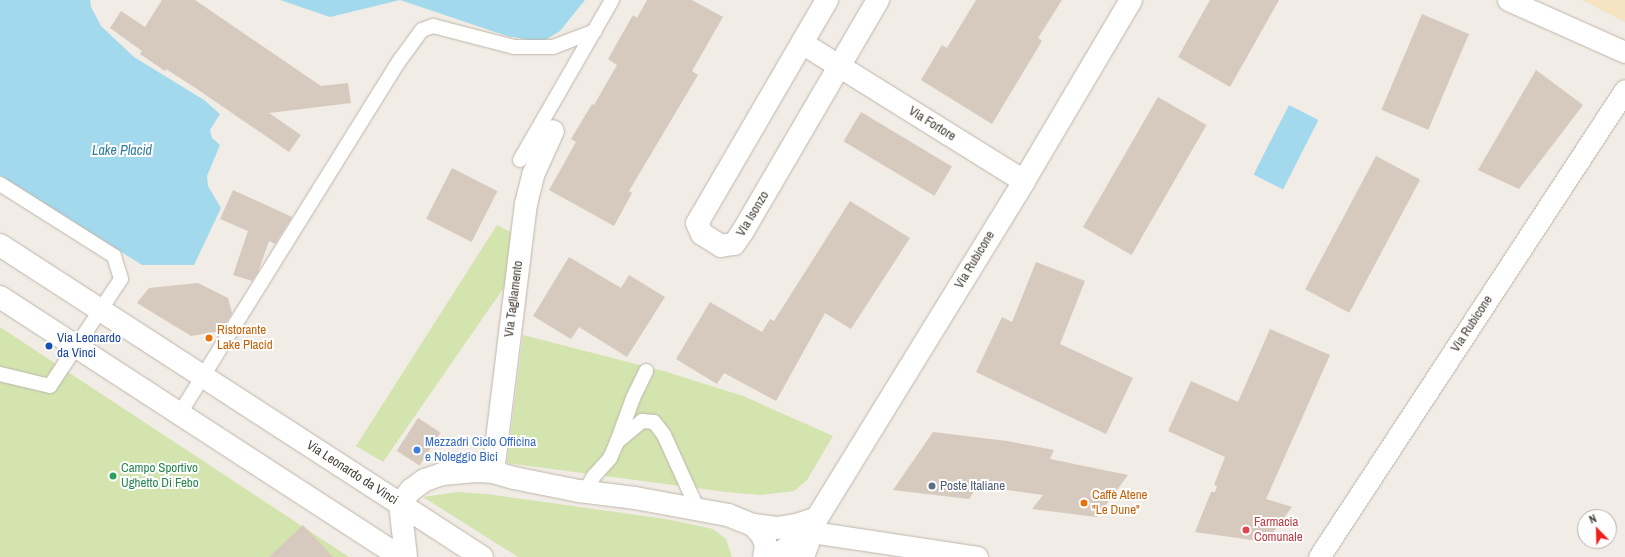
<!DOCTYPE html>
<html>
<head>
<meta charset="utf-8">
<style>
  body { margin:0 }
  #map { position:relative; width:1625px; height:557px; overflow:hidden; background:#f1ece5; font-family:"Archivo Narrow",sans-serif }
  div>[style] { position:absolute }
  .green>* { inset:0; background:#d4e4af }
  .sand>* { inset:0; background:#f5e3c1 }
  .water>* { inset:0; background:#a3d9ec; transform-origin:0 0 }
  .building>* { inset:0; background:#d6c9be; transform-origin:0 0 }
  .roads { filter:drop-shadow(0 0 1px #bfb5ab) drop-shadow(0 0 1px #bfb5ab) }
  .service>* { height:14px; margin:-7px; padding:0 7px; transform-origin:7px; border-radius:7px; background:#fff }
  .pedestrian>* { height:21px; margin:-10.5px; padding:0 10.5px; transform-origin:10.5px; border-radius:10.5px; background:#fff }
  .minor>* { height:22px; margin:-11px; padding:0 11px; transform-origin:11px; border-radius:11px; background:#fff }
  .tertiary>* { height:22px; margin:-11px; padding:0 11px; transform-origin:11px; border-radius:11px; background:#fff }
  .dots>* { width:11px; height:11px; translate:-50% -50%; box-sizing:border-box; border:2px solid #fff; border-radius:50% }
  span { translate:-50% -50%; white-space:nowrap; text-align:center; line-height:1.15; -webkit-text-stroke:4px #fff; paint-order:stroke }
  .street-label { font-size:13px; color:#433c35 }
  .food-label { font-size:13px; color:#c56008 }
  .left { translate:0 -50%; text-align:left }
  .transit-label { font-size:13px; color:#164399 }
  .shop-label { font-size:13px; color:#366cbe }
  .leisure-label { font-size:13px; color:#27864d }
  .service-label { font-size:13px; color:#4e5e75 }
  .health-label { font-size:13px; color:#be3a42 }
  .water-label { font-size:14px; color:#307d9b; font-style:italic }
  .north { position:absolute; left:1577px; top:509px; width:40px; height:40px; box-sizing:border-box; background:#fff; border:1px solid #b4b1ae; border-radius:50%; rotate:337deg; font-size:11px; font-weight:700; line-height:16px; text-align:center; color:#433c35 }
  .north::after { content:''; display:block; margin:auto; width:14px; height:18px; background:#f01f1d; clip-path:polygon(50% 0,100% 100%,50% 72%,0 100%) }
</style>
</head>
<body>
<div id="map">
  <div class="green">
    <i style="clip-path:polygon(497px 225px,518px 236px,514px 273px,383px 462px,356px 446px)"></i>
    <i style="clip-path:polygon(0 327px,103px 395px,349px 557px,0 557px)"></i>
    <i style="clip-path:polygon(523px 335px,667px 372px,743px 396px,833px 436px,807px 480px,794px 491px,760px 495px,726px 492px,507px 463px)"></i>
    <i style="clip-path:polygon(458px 492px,487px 494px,666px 519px,713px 529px,726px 539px,732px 557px,518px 557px,423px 497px)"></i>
  </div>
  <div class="sand">
    <i style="clip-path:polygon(1582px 0,1625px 0,1625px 22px)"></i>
  </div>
  <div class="water">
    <i style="clip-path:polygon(0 0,90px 0,91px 7px,101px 26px,134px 57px,204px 100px,220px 114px,210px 130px,212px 138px,220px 145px,207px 176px,208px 186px,221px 208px,194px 265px,142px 265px,0 175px)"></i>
    <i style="clip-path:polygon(280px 0,585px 0,560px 31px,542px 42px,507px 36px,400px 0,330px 17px)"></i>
    <i style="left:1289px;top:105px;width:33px;height:78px;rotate:27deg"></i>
  </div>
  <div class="building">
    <i style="clip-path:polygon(162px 0,195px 0,321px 86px,348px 83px,351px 103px,269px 113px,301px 135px,289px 152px,197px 89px,166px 69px,165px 71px,140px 54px,142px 51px,110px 28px,121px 11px,145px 27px)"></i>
    <i style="clip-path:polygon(647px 0,692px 0,723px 17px,692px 71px,698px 75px,629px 191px,632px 193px,614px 226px,549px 190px,576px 142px,571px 139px,592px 104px,594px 105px,617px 65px,608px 59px,633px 15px,637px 18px)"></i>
    <i style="clip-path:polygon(976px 0,1062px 0,1038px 38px,1042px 41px,992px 124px,921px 80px,942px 45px,947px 48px)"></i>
    <i style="clip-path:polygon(1210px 0,1279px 0,1230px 87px,1178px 57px)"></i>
    <i style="left:1422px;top:14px;width:51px;height:104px;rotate:23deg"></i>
    <i style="clip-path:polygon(1536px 70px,1583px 105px,1519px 189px,1478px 170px)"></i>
    <i style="left:1158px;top:97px;width:56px;height:150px;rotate:30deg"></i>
    <i style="left:861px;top:112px;width:106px;height:34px;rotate:31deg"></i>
    <i style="left:1376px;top:156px;width:50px;height:151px;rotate:28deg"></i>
    <i style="left:452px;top:168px;width:51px;height:57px;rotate:27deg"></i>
    <i style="clip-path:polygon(233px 190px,292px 217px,275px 244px,269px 241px,258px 272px,252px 281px,233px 275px,248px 231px,220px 219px)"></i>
    <i style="clip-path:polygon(850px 201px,910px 238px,851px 329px,825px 313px,776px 401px,724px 373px,717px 384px,676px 359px,710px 302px,762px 332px,770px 319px,774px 321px)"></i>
    <i style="clip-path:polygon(569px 257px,621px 288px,629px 275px,665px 297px,627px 357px,579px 327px,571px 339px,533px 316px)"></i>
    <i style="clip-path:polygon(1036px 262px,1085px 281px,1060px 344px,1133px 378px,1106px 434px,976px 372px,1002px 317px,1012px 322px)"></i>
    <i style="clip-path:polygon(198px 283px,228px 298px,232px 313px,221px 331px,191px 336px,137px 303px,149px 288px)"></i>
    <i style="clip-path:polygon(1270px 329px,1330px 355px,1266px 499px,1292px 507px,1266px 542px,1195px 532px,1211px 492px,1215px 492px,1217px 486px,1214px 485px,1225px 457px,1168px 431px,1191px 381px,1238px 402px)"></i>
    <i style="left:418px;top:418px;width:27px;height:39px;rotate:33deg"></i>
    <i style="clip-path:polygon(933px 432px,1007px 441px,1054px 450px,1050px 459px,1128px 475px,1097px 517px,1032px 509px,1043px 495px,978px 486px,969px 499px,893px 490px)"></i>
    <i style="clip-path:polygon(303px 525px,333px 557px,269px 557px)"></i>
  </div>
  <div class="roads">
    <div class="service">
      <i style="left:520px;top:160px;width:185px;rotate:-60.1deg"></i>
      <i style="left:0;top:184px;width:135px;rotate:32.3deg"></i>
      <i style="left:114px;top:256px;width:24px;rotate:73deg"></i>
      <i style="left:121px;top:279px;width:128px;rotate:123.6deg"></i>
      <i style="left:50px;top:386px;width:51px;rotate:-166.5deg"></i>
      <i style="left:180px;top:413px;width:416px;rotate:-58.1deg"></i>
      <i style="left:400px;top:60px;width:37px;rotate:-54deg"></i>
      <i style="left:422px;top:30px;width:12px;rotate:-20deg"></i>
      <i style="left:433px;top:26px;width:84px;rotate:14.5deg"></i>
      <i style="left:514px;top:47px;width:39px"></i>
      <i style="left:553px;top:47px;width:45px;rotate:-20.9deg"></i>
      <i style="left:617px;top:442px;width:33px;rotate:-40deg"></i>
      <i style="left:642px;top:421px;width:12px;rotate:5deg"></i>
      <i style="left:654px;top:422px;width:16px;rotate:52deg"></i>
      <i style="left:664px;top:435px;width:82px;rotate:65.6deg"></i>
      <i style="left:585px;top:492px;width:18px;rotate:-61deg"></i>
      <i style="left:594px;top:476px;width:24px;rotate:-48deg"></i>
      <i style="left:610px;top:458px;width:17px;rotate:-66deg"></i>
      <i style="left:617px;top:442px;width:47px;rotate:-70deg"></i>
      <i style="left:633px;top:398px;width:30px;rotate:-64deg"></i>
    </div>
    <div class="pedestrian">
      <i style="left:1508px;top:0;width:128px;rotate:24deg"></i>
      <i style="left:812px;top:532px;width:167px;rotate:8.6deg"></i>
      <i style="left:1319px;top:557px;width:558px;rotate:-56.77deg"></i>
    </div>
    <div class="minor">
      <i style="left:827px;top:0;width:258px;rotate:120.2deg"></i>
      <i style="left:697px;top:223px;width:12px;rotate:66deg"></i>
      <i style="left:702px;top:234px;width:22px;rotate:32deg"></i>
      <i style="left:721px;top:246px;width:13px;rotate:-9deg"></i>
      <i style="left:734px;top:244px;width:16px;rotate:-55deg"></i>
      <i style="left:743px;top:231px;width:268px;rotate:-59.7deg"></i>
      <i style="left:802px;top:43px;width:261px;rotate:31.9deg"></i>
      <i style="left:493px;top:472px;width:270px;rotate:-83deg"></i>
      <i style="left:526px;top:204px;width:30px;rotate:-76deg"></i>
      <i style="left:533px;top:175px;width:48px;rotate:-65.6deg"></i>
      <i style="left:753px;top:525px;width:13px;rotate:48deg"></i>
      <i style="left:762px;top:535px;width:11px;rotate:68deg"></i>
      <i style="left:766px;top:545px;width:12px;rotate:99deg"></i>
      <i style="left:406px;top:557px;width:53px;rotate:-96.5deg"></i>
      <i style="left:400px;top:504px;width:18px;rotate:-52deg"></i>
      <i style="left:411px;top:490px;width:17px;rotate:-36deg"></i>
      <i style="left:425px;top:480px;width:18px;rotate:-19deg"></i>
      <i style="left:442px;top:474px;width:34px;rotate:-5deg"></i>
      <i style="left:476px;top:471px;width:17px;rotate:3deg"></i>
      <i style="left:493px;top:472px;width:22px;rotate:16deg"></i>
      <i style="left:514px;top:478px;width:66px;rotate:11.3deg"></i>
      <i style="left:579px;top:491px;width:56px;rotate:7.1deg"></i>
      <i style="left:635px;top:498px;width:95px;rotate:10.4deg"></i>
      <i style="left:728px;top:515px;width:27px;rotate:22deg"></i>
      <i style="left:753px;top:525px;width:24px;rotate:7deg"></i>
      <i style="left:777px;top:528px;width:20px;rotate:-9deg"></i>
      <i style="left:797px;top:525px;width:21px;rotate:-19deg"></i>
      <i style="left:777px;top:557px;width:48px;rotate:-43.3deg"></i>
      <i style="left:803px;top:557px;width:41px;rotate:-70.3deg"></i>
      <i style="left:817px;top:518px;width:395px;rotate:-58.4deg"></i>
      <i style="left:1024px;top:181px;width:210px;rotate:-59.4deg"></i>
    </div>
    <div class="tertiary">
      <i style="left:0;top:245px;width:574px;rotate:32.92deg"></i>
      <i style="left:0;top:297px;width:477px;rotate:33deg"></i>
    </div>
  </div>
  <div class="dots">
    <i style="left:209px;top:338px;background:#e8710a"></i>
    <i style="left:49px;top:346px;background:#1a4fb4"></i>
    <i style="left:417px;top:450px;background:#3f7fe0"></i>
    <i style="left:113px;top:476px;background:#2e9e5b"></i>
    <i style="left:932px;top:486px;background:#5c6f8a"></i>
    <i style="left:1084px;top:503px;background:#e8710a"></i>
    <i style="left:1246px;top:530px;background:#e0444e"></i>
  </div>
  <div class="street-label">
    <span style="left:932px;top:124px;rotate:32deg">Via Fortore</span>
    <span style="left:753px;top:214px;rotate:-59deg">Via Isonzo</span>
    <span style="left:975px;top:260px;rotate:-59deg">Via Rubicone</span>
    <span style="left:514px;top:299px;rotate:-83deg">Via Tagliamento</span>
    <span style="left:1472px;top:324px;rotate:-57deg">Via Rubicone</span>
    <span style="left:352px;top:473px;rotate:33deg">Via Leonardo da Vinci</span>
  </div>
  <div class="food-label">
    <span class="left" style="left:217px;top:338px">Ristorante<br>Lake Placid</span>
    <span class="left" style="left:1092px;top:503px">Caffè Atene<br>"Le Dune"</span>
  </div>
  <div class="transit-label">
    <span class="left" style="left:57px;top:346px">Via Leonardo<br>da Vinci</span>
  </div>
  <div class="shop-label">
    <span class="left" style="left:425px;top:450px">Mezzadri Ciclo Officina<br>e Noleggio Bici</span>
  </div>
  <div class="leisure-label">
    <span class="left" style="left:121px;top:476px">Campo Sportivo<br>Ughetto Di Febo</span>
  </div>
  <div class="service-label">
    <span class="left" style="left:940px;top:486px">Poste Italiane</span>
  </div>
  <div class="health-label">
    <span class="left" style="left:1254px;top:530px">Farmacia<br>Comunale</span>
  </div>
  <div class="water-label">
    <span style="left:122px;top:150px">Lake Placid</span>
  </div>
  <div class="north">N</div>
</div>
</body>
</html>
